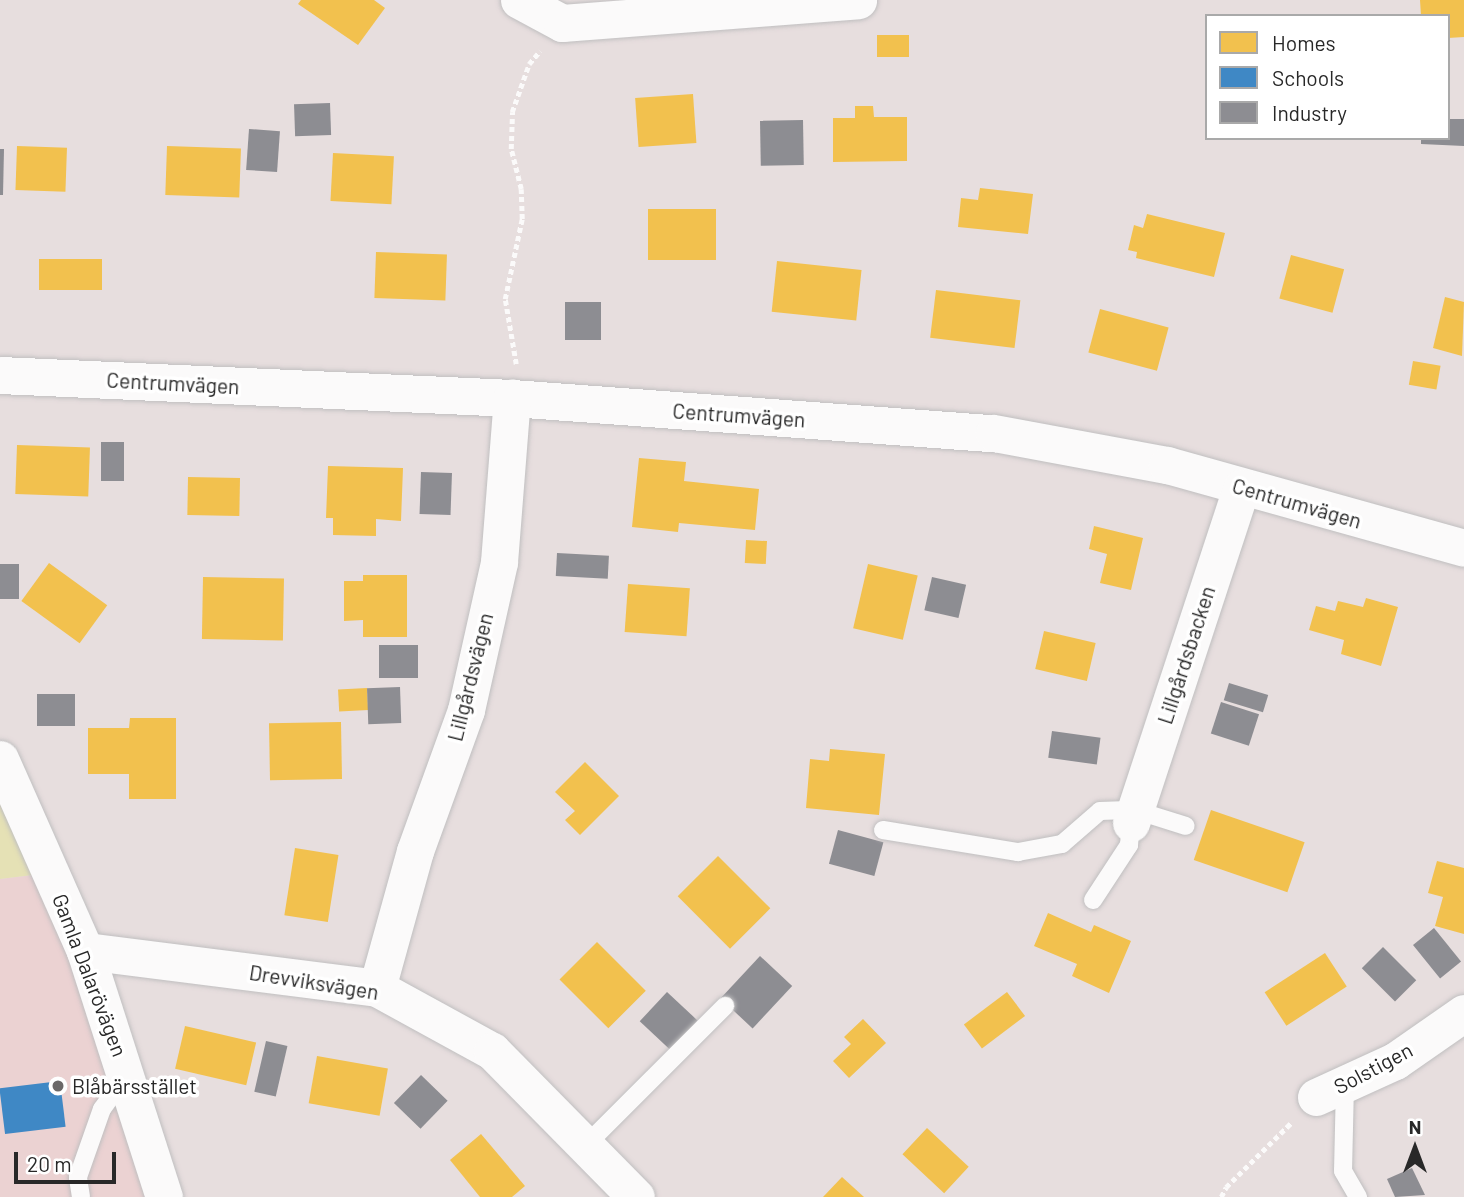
<!DOCTYPE html>
<html>
<head>
<meta charset="utf-8">
<style>
  body { margin:0 }
  #map { position:relative; width:1464px; height:1197px; overflow:hidden; background:#e7dede; font-family:Barlow,sans-serif }
  div>[style] { position:absolute }
  .education>* { inset:0; background:#ebd2d2 }
  .green>* { inset:0; background:#e5e1b5 }
  .homes>* { inset:0; background:#f2c14e; transform-origin:0 0 }
  .schools>* { inset:0; background:#3f88c5; transform-origin:0 0 }
  .industry>* { inset:0; background:#8d8d92; transform-origin:0 0 }
  .path>* { height:4.5px; margin-top:-2.25px; transform-origin:0; background:repeating-linear-gradient(90deg,#fbfafa 0 5px,transparent 0 8.5px) }
  .roads { filter:drop-shadow(0 0 2px #c0bfc0) drop-shadow(0 0 2px #c0bfc0) }
  .lane>* { height:18px; margin:-9px; padding:0 9px; transform-origin:9px; border-radius:9px; background:#fbfafa }
  .street>* { height:37px; margin:-18.5px; padding:0 18.5px; transform-origin:18.5px; border-radius:18.5px; background:#fbfafa }
  .dots>* { width:19px; height:19px; translate:-50% -50%; box-sizing:border-box; border:4px solid #fff; border-radius:50% }
  span { translate:-50% -50%; white-space:nowrap; text-align:center; line-height:1.15; -webkit-text-stroke:7px #fff; paint-order:stroke }
  .street-label { font-size:21px; color:#282828 }
  .poi-label { font-size:21px; color:#282828 }
  .left { translate:0 -50%; text-align:left }
  .legend { position:absolute; left:1205px; top:14px; width:245px; height:126px; box-sizing:border-box; background:#fff; border:2px solid #a9a9a9; margin:0; padding:9px 12px; list-style:none; font-size:21px; color:#282828 }
  .legend li { display:flex; align-items:center; gap:14px; height:35px }
  .legend b { width:35px; border:2px solid #a9a9a9 }
  .north { position:absolute; left:1380px; top:1113px; width:70px; height:70px; -webkit-text-stroke:5px #fff; paint-order:stroke; rotate:0deg; font-size:19px; font-weight:700; line-height:28px; text-align:center; color:#282828 }
  .north::after { content:''; display:block; margin:auto; width:24px; height:32px; background:#282828; clip-path:polygon(50% 0,100% 100%,50% 72%,0 100%) }
  .scale { position:absolute; left:14px; top:1152px; width:102px; height:32px; box-sizing:border-box; border:4px solid #282828; border-top:0; padding-left:9px; font-size:21px; line-height:24px; white-space:nowrap; color:#282828; -webkit-text-stroke:5px #fff; paint-order:stroke }
</style>
</head>
<body>
<div id="map">
  <div class="education">
    <i style="clip-path:polygon(41px 874px,145px 1197px,0 1197px,0 879px)"></i>
  </div>
  <div class="green">
    <i style="clip-path:polygon(0 786px,41px 874px,0 879px)"></i>
  </div>
  <div class="homes">
    <i style="clip-path:polygon(301px 0,374px 0,385px 8px,358px 45px,298px 4px)"></i>
    <i style="clip-path:polygon(1420px 0,1464px 0,1464px 37px,1448px 38px,1448px 16px,1421px 16px)"></i>
    <i style="left:909px;top:35px;width:22px;height:32px;rotate:90deg"></i>
    <i style="left:693px;top:94px;width:49px;height:58px;rotate:86deg"></i>
    <i style="clip-path:polygon(855px 106px,873px 106px,874px 117px,907px 117px,907px 161px,833px 162px,833px 118px,855px 118px)"></i>
    <i style="left:17px;top:146px;width:50px;height:44px;rotate:2deg"></i>
    <i style="left:167px;top:146px;width:74px;height:49px;rotate:2deg"></i>
    <i style="left:333px;top:153px;width:61px;height:48px;rotate:3deg"></i>
    <i style="clip-path:polygon(980px 188px,1033px 194px,1028px 234px,958px 227px,961px 198px,978px 200px)"></i>
    <i style="left:716px;top:209px;width:51px;height:68px;rotate:90deg"></i>
    <i style="clip-path:polygon(1147px 214px,1225px 233px,1214px 277px,1136px 258px,1137px 252px,1128px 250px,1134px 225px,1143px 228px)"></i>
    <i style="left:376px;top:252px;width:71px;height:46px;rotate:2deg"></i>
    <i style="left:1291px;top:255px;width:55px;height:45px;rotate:15deg"></i>
    <i style="left:39px;top:259px;width:63px;height:31px"></i>
    <i style="left:777px;top:261px;width:85px;height:51px;rotate:6deg"></i>
    <i style="left:936px;top:290px;width:85px;height:48px;rotate:7deg"></i>
    <i style="clip-path:polygon(1445px 297px,1464px 302px,1462px 356px,1433px 348px)"></i>
    <i style="left:1100px;top:309px;width:71px;height:45px;rotate:15deg"></i>
    <i style="left:1413px;top:361px;width:28px;height:24px;rotate:10deg"></i>
    <i style="left:17px;top:445px;width:73px;height:49px;rotate:2deg"></i>
    <i style="clip-path:polygon(639px 458px,686px 462px,684px 481px,759px 489px,755px 530px,679px 523px,678px 532px,632px 527px)"></i>
    <i style="clip-path:polygon(328px 466px,403px 468px,401px 521px,376px 519px,376px 536px,333px 535px,333px 518px,326px 518px)"></i>
    <i style="left:188px;top:477px;width:52px;height:38px;rotate:1deg"></i>
    <i style="clip-path:polygon(1094px 526px,1143px 538px,1131px 590px,1100px 583px,1107px 554px,1089px 549px)"></i>
    <i style="left:746px;top:540px;width:21px;height:23px;rotate:3deg"></i>
    <i style="left:49px;top:563px;width:72px;height:47px;rotate:36deg"></i>
    <i style="left:868px;top:564px;width:51px;height:66px;rotate:13deg"></i>
    <i style="clip-path:polygon(363px 575px,407px 575px,407px 637px,363px 637px,363px 620px,344px 621px,344px 581px,363px 581px)"></i>
    <i style="left:203px;top:577px;width:81px;height:62px;rotate:1deg"></i>
    <i style="left:628px;top:584px;width:62px;height:48px;rotate:4deg"></i>
    <i style="clip-path:polygon(1366px 598px,1398px 607px,1381px 666px,1341px 654px,1344px 640px,1309px 630px,1316px 606px,1335px 611px,1338px 601px,1363px 607px)"></i>
    <i style="left:1044px;top:631px;width:53px;height:39px;rotate:13deg"></i>
    <i style="left:367px;top:688px;width:22px;height:29px;rotate:87deg"></i>
    <i style="clip-path:polygon(130px 718px,176px 718px,176px 799px,129px 799px,129px 774px,88px 774px,88px 728px,129px 728px)"></i>
    <i style="left:341px;top:722px;width:57px;height:72px;rotate:89deg"></i>
    <i style="clip-path:polygon(830px 749px,885px 754px,879px 815px,806px 808px,810px 759px,829px 761px)"></i>
    <i style="clip-path:polygon(585px 762px,619px 796px,580px 835px,565px 820px,575px 811px,555px 792px)"></i>
    <i style="left:1211px;top:810px;width:99px;height:53px;rotate:19deg"></i>
    <i style="left:295px;top:848px;width:44px;height:68px;rotate:9deg"></i>
    <i style="left:718px;top:856px;width:74px;height:57px;rotate:45deg"></i>
    <i style="clip-path:polygon(1437px 861px,1464px 868px,1464px 934px,1435px 926px,1443px 897px,1428px 893px)"></i>
    <i style="clip-path:polygon(1048px 913px,1091px 932px,1094px 925px,1131px 941px,1109px 993px,1072px 976px,1077px 964px,1034px 946px)"></i>
    <i style="left:597px;top:942px;width:69px;height:53px;rotate:45deg"></i>
    <i style="left:1325px;top:953px;width:40px;height:72px;rotate:57deg"></i>
    <i style="left:1007px;top:992px;width:30px;height:54px;rotate:53deg"></i>
    <i style="clip-path:polygon(863px 1019px,886px 1043px,849px 1078px,833px 1061px,851px 1044px,844px 1037px)"></i>
    <i style="left:185px;top:1026px;width:73px;height:44px;rotate:13deg"></i>
    <i style="left:317px;top:1056px;width:72px;height:48px;rotate:10deg"></i>
    <i style="left:927px;top:1128px;width:57px;height:36px;rotate:43deg"></i>
    <i style="clip-path:polygon(481px 1134px,525px 1186px,512px 1197px,480px 1197px,450px 1160px)"></i>
    <i style="clip-path:polygon(842px 1177px,864px 1197px,823px 1197px)"></i>
  </div>
  <div class="schools">
    <i style="left:60px;top:1081px;width:46px;height:61px;rotate:83deg"></i>
  </div>
  <div class="industry">
    <i style="left:330px;top:103px;width:32px;height:36px;rotate:88deg"></i>
    <i style="clip-path:polygon(1448px 119px,1464px 119px,1464px 146px,1421px 144px,1421px 138px,1448px 138px)"></i>
    <i style="left:803px;top:120px;width:45px;height:43px;rotate:89deg"></i>
    <i style="left:249px;top:129px;width:31px;height:41px;rotate:4deg"></i>
    <i style="clip-path:polygon(0 149px,4px 149px,3px 195px,0 195px)"></i>
    <i style="left:565px;top:302px;width:36px;height:38px"></i>
    <i style="left:101px;top:442px;width:23px;height:39px"></i>
    <i style="left:421px;top:472px;width:31px;height:42px;rotate:2deg"></i>
    <i style="left:557px;top:553px;width:52px;height:23px;rotate:3deg"></i>
    <i style="left:0;top:564px;width:19px;height:35px"></i>
    <i style="left:932px;top:577px;width:35px;height:34px;rotate:13deg"></i>
    <i style="left:418px;top:645px;width:33px;height:39px;rotate:90deg"></i>
    <i style="left:1229px;top:683px;width:41px;height:18px;rotate:17deg"></i>
    <i style="left:400px;top:687px;width:36px;height:33px;rotate:88deg"></i>
    <i style="left:37px;top:694px;width:38px;height:32px"></i>
    <i style="left:1221px;top:702px;width:40px;height:33px;rotate:18deg"></i>
    <i style="left:1052px;top:731px;width:49px;height:27px;rotate:8deg"></i>
    <i style="left:838px;top:830px;width:47px;height:35px;rotate:15deg"></i>
    <i style="left:1434px;top:928px;width:43px;height:27px;rotate:51deg"></i>
    <i style="left:1383px;top:947px;width:47px;height:30px;rotate:45deg"></i>
    <i style="left:760px;top:956px;width:44px;height:58px;rotate:43deg"></i>
    <i style="left:667px;top:992px;width:42px;height:40px;rotate:43deg"></i>
    <i style="left:266px;top:1041px;width:22px;height:52px;rotate:13deg"></i>
    <i style="left:421px;top:1075px;width:37px;height:39px;rotate:44deg"></i>
    <i style="clip-path:polygon(1412px 1168px,1425px 1195px,1395px 1197px,1387px 1179px)"></i>
  </div>
  <div class="path">
    <i style="left:516px;top:364px;width:66px;rotate:-99.6deg"></i>
    <i style="left:505px;top:299px;width:82px;rotate:-78deg"></i>
    <i style="left:522px;top:219px;width:30px;rotate:-92deg"></i>
    <i style="left:521px;top:189px;width:41px;rotate:-104deg"></i>
    <i style="left:511px;top:149px;width:37px;rotate:-88deg"></i>
    <i style="left:512px;top:112px;width:51px;rotate:-70.5deg"></i>
    <i style="left:529px;top:64px;width:17px;rotate:-50deg"></i>
    <i style="left:1221px;top:1197px;width:11px;rotate:-63deg"></i>
    <i style="left:1226px;top:1187px;width:93px;rotate:-44.6deg"></i>
  </div>
  <div class="roads">
    <div class="lane">
      <i style="left:883px;top:830px;width:137px;rotate:9.3deg"></i>
      <i style="left:1018px;top:852px;width:45px;rotate:-10.3deg"></i>
      <i style="left:1062px;top:844px;width:50px;rotate:-41deg"></i>
      <i style="left:1100px;top:811px;width:35px;rotate:-2deg"></i>
      <i style="left:1135px;top:810px;width:53px;rotate:17.4deg"></i>
      <i style="left:1093px;top:900px;width:66px;rotate:-56.8deg"></i>
      <i style="left:1129px;top:845px;width:22px;rotate:-85deg"></i>
      <i style="left:1345px;top:1084px;width:87px;rotate:91.3deg"></i>
      <i style="left:1343px;top:1171px;width:30px;rotate:60deg"></i>
      <i style="left:586px;top:1145px;width:197px;rotate:-45deg"></i>
      <i style="left:81px;top:1197px;width:20px;rotate:-99deg"></i>
      <i style="left:78px;top:1177px;width:72px;rotate:-70.6deg"></i>
      <i style="left:102px;top:1109px;width:41px;rotate:-54deg"></i>
    </div>
    <div class="street">
      <i style="left:519px;top:0;width:49px;rotate:28.1deg"></i>
      <i style="left:562px;top:23px;width:297px;rotate:-4.4deg"></i>
      <i style="left:0;top:375px;width:513px;rotate:2.57deg"></i>
      <i style="left:512px;top:398px;width:483px;rotate:4.2deg"></i>
      <i style="left:994px;top:433px;width:176px;rotate:10.5deg"></i>
      <i style="left:1167px;top:465px;width:308px;rotate:15.6deg"></i>
      <i style="left:0;top:759px;width:210px;rotate:66.1deg"></i>
      <i style="left:85px;top:951px;width:258px;rotate:72.2deg"></i>
      <i style="left:1131px;top:823px;width:353px;rotate:-71.8deg"></i>
      <i style="left:85px;top:951px;width:294px;rotate:7.2deg"></i>
      <i style="left:377px;top:988px;width:131px;rotate:28.7deg"></i>
      <i style="left:492px;top:1051px;width:205px;rotate:45.4deg"></i>
      <i style="left:377px;top:988px;width:142px;rotate:-74.5deg"></i>
      <i style="left:415px;top:851px;width:150px;rotate:-70.1deg"></i>
      <i style="left:466px;top:710px;width:152px;rotate:-77.4deg"></i>
      <i style="left:499px;top:562px;width:165px;rotate:-85.5deg"></i>
      <i style="left:1316px;top:1097px;width:87px;rotate:-24.5deg"></i>
      <i style="left:1395px;top:1061px;width:84px;rotate:-34.8deg"></i>
    </div>
  </div>
  <div class="dots">
    <i style="left:58px;top:1086px;background:#6b6868"></i>
  </div>
  <div class="street-label">
    <span style="left:173px;top:383px;rotate:3deg">Centrumvägen</span>
    <span style="left:739px;top:415px;rotate:4deg">Centrumvägen</span>
    <span style="left:1297px;top:503px;rotate:16deg">Centrumvägen</span>
    <span style="left:1186px;top:655px;rotate:-72deg">Lillgårdsbacken</span>
    <span style="left:470px;top:677px;rotate:-76deg">Lillgårdsvägen</span>
    <span style="left:90px;top:975px;rotate:69deg">Gamla Dalarövägen</span>
    <span style="left:314px;top:982px;rotate:9deg">Drevviksvägen</span>
    <span style="left:1373px;top:1068px;rotate:-28deg">Solstigen</span>
  </div>
  <div class="poi-label">
    <span class="left" style="left:72px;top:1086px">Blåbärsstället</span>
  </div>
  <ul class="legend">
  <li><b style="height:19px;background:#f2c14e"></b>Homes</li>
  <li><b style="height:19px;background:#3f88c5"></b>Schools</li>
  <li><b style="height:19px;background:#8d8d92"></b>Industry</li>
  </ul>
  <div class="north">N</div>
  <div class="scale">20 m</div>
</div>
</body>
</html>
